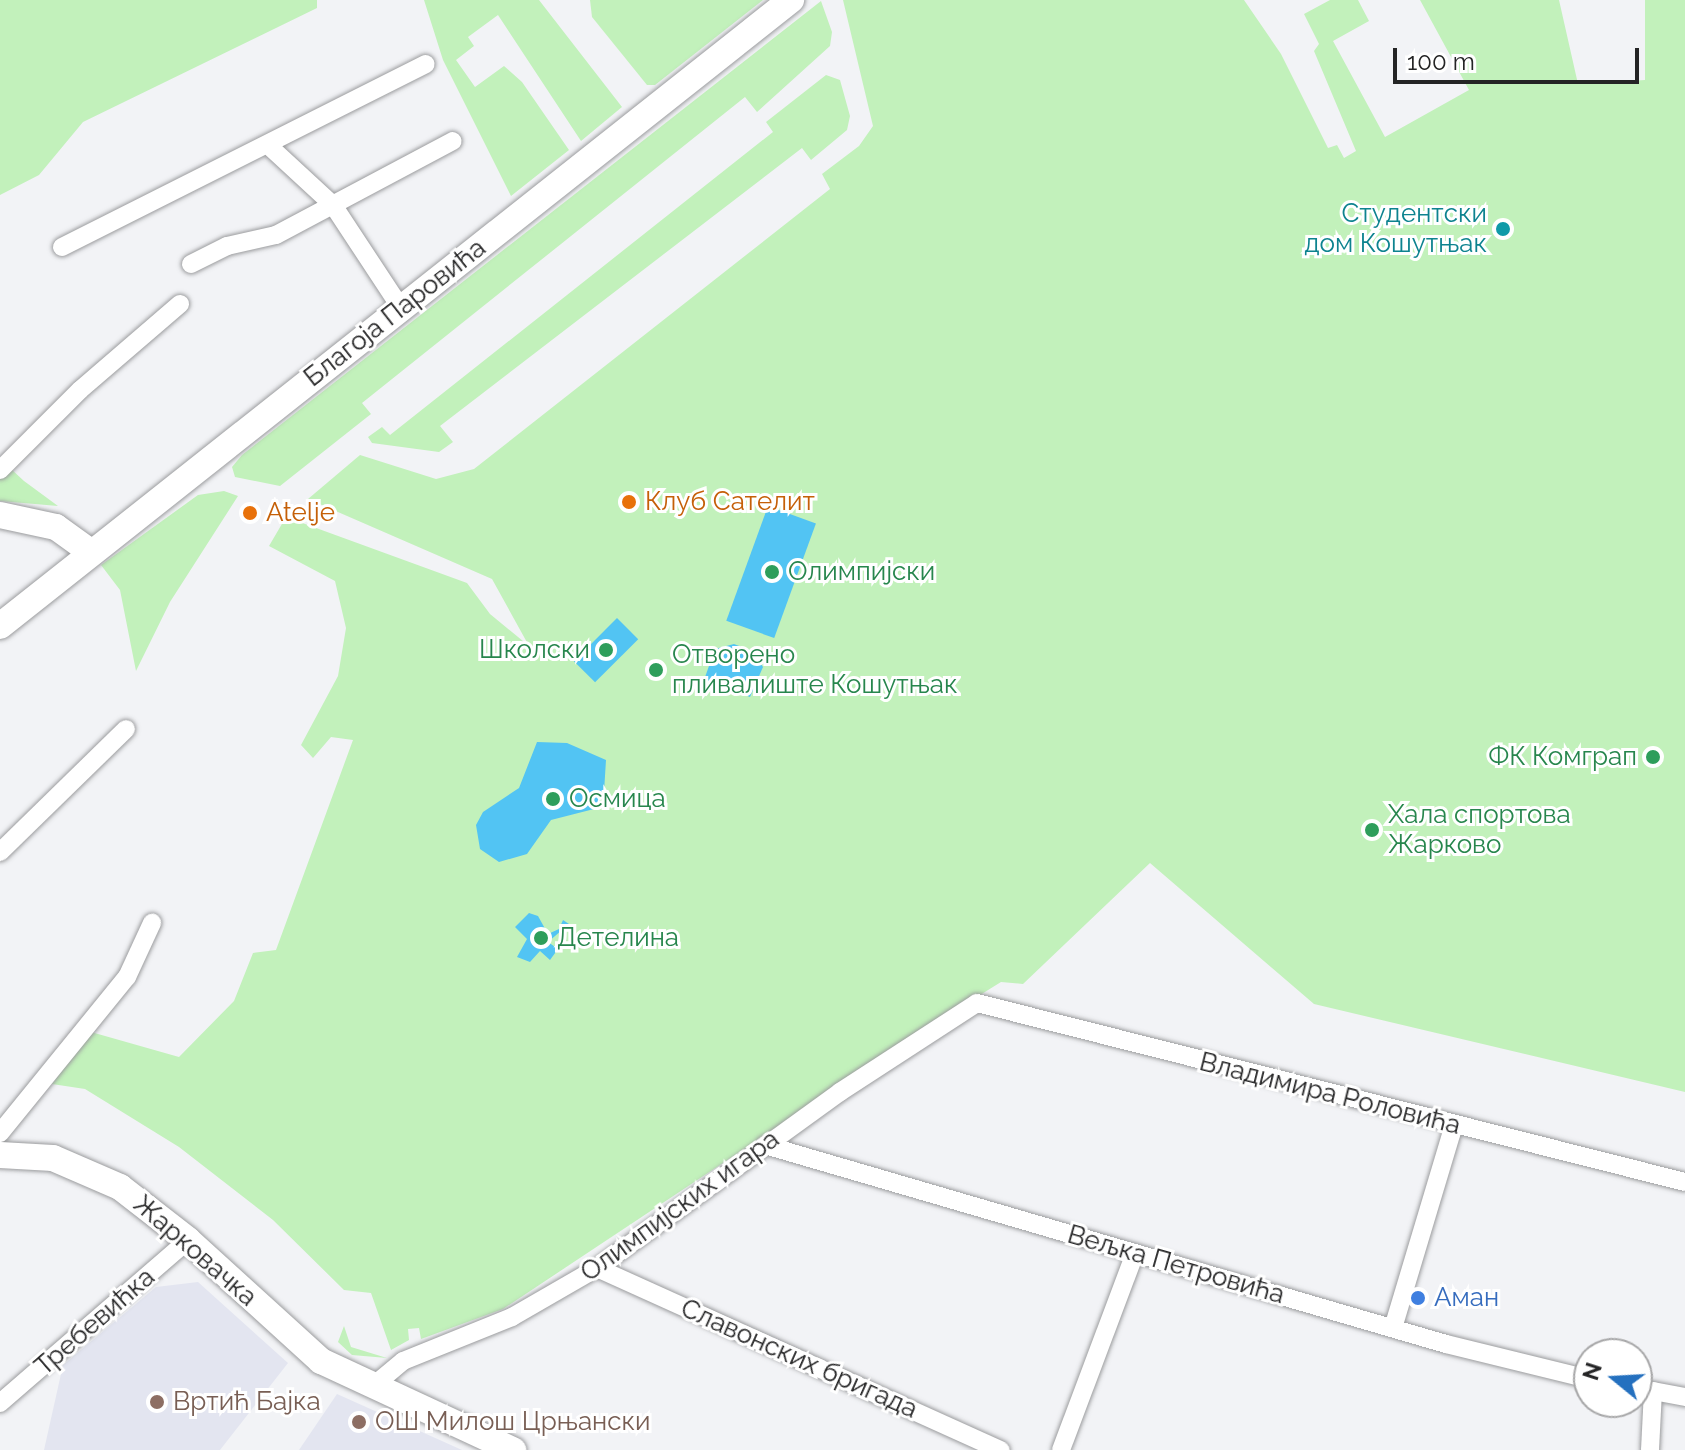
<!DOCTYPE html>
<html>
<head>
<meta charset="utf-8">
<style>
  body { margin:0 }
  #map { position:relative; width:1685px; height:1450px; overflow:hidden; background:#f2f3f6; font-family:Raleway,sans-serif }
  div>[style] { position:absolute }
  .built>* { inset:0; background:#e3e5f0 }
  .green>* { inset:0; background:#c2f1bb }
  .water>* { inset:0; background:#52c4f3; transform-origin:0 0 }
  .roads { filter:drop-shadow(0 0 2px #9b9c9e) drop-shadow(0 0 2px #9b9c9e) }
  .street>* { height:18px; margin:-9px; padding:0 9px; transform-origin:9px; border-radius:9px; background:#fff }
  .secondary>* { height:26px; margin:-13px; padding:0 13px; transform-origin:13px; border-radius:13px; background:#fff }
  .dots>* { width:22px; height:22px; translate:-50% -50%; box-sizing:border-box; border:4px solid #fff; border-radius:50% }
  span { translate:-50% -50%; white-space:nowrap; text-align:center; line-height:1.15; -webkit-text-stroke:6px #fff; paint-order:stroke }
  .culture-label { font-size:26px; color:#0d838f }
  .right { translate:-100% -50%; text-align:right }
  .street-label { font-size:26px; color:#242425 }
  .food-label { font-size:26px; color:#c56008 }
  .left { translate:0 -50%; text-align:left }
  .leisure-label { font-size:26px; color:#27864d }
  .shop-label { font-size:26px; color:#366cbe }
  .education-label { font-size:26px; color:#785e54 }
  .north { position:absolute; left:1573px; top:1338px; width:80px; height:80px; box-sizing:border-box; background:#fff; border:2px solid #a7a7a8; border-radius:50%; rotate:288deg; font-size:22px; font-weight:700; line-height:32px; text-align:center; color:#242425 }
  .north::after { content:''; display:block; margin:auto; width:28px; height:36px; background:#2470bf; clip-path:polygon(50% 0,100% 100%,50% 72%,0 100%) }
  .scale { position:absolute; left:1393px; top:48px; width:246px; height:36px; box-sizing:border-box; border:4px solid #242425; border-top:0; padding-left:10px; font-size:24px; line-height:28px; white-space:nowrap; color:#242425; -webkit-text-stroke:6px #fff; paint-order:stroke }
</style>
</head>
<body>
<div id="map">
  <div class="built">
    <i style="clip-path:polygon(198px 1282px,288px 1363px,220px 1450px,44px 1450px,63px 1365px,156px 1287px)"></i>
    <i style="clip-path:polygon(337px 1394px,462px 1450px,299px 1450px)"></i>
  </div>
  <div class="green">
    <i style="clip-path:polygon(0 0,317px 0,317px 8px,83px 122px,39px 175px,0 195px)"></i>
    <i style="clip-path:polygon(424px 0,539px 0,622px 107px,581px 141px,498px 15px,468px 37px,474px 46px,456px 60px,475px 87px,504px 66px,522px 82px,569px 150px,511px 196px,443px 60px)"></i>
    <i style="clip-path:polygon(590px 0,763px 0,655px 85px,647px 85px,592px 17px)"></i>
    <i style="clip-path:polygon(843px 0,1244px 0,1281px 54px,1328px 148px,1337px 145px,1344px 158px,1356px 151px,1314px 51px,1319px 44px,1304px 14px,1330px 0,1358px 0,1369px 21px,1333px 41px,1385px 137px,1469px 90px,1420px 0,1559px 0,1578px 84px,1645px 80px,1645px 0,1685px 0,1685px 1092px,1314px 1004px,1150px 863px,1023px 984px,1001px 982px,922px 1031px,503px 1309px,421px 1339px,419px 1328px,408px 1329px,409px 1340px,391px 1350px,371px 1293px,344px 1290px,273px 1220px,179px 1147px,85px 1089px,52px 1084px,91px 1032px,179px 1057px,234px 1001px,253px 953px,276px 950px,353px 740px,331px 737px,313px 758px,301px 745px,338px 676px,346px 628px,335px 581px,269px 546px,286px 517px,467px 583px,490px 614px,529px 646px,492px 579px,308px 499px,360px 455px,436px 479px,474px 469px,830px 189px,822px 174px,859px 146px,873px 126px)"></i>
    <i style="clip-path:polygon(821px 1px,832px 32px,830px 46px,757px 112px,745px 97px,362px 403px,371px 414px,280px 486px,235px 477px,232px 467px,242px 455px)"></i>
    <i style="clip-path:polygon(826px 75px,840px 80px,850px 116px,847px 130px,811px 160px,802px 148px,440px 426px,453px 442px,439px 452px,372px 443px,368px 437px,382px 427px,390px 435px,773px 132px,766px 122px)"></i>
    <i style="clip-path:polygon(10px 468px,24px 481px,58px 506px,0 501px,0 476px)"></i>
    <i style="clip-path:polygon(224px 491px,238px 496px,170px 602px,136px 671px,120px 590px,101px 565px,198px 495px)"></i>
    <i style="clip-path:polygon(344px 1326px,351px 1347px,387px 1358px,352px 1355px,338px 1342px)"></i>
  </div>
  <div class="water">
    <i style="left:768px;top:506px;width:51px;height:122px;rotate:20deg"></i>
    <i style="left:617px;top:618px;width:30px;height:61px;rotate:45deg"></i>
    <i style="clip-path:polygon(734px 644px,752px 651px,763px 667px,750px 697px,704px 680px,715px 649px)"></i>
    <i style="clip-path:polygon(537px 742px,567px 743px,606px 760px,604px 792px,594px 809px,551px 820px,527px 854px,499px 862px,480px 849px,476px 825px,483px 812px,519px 788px)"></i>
    <i style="clip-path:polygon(529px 913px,538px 916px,548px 934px,559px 929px,563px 920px,569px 924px,548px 942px,558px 949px,550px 960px,540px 951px,530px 962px,517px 957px,527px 939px,515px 927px)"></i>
  </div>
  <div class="roads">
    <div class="street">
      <i style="left:269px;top:146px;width:87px;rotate:42.7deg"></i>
      <i style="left:333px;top:205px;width:123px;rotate:56.6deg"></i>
      <i style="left:62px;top:247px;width:407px;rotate:-26.7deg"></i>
      <i style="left:191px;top:264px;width:40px;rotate:-26.6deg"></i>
      <i style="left:227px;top:246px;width:50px;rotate:-12.7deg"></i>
      <i style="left:276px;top:235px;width:200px;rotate:-28deg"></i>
      <i style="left:0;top:470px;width:113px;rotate:-45deg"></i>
      <i style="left:80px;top:390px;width:132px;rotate:-40.7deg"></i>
      <i style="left:0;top:852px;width:176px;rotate:-44.3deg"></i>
      <i style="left:0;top:1133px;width:201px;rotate:-50.9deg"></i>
      <i style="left:127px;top:977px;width:60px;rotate:-65.2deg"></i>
      <i style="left:765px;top:1145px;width:709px;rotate:16.29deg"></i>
      <i style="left:1446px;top:1344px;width:147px;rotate:13.8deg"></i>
      <i style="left:597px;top:1268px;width:443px;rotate:24.3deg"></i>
      <i style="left:1393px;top:1328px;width:212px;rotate:-73.3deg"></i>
      <i style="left:372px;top:1387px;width:40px;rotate:-40deg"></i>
      <i style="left:403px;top:1361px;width:118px;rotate:-22deg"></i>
      <i style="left:512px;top:1317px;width:98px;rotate:-30deg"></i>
      <i style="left:597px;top:1268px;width:300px;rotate:-35.9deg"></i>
      <i style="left:840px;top:1092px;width:163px;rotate:-33deg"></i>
      <i style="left:977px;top:1003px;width:730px;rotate:14.19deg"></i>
      <i style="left:1637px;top:1388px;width:49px;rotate:10.6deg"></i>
      <i style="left:0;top:1403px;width:249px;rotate:-40.9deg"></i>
      <i style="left:1061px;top:1450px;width:210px;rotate:-69.4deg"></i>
      <i style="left:1650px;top:1450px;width:59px;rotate:-87.1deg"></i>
    </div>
    <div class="secondary">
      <i style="left:0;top:515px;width:57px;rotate:12.1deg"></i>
      <i style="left:56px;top:527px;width:44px;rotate:35.8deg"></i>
      <i style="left:0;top:626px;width:1009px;rotate:-38.36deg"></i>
      <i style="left:0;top:1155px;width:53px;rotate:3.2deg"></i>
      <i style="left:53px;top:1158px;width:73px;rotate:23.4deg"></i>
      <i style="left:120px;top:1187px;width:86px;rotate:37.9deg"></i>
      <i style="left:188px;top:1240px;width:180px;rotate:42.3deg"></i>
      <i style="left:321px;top:1361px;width:212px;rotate:24.9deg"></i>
    </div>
  </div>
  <div class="dots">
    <i style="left:1503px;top:229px;background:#0f9aa8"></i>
    <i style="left:629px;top:502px;background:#e8710a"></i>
    <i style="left:250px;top:513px;background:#e8710a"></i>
    <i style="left:772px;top:572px;background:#2e9e5b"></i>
    <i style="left:606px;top:650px;background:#2e9e5b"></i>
    <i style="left:656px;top:670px;background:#2e9e5b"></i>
    <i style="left:1653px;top:757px;background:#2e9e5b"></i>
    <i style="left:553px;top:799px;background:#2e9e5b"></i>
    <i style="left:1372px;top:830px;background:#2e9e5b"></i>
    <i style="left:541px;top:938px;background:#2e9e5b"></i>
    <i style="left:1418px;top:1298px;background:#3f7fe0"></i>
    <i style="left:157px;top:1402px;background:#8d6e63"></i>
    <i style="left:359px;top:1422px;background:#8d6e63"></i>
  </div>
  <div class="culture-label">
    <span class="right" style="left:1487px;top:229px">Студентски<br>дом Кошутњак</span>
  </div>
  <div class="street-label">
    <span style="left:395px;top:313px;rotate:-38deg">Благоја Паровића</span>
    <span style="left:1330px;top:1094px;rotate:14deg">Владимира Роловића</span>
    <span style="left:680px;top:1206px;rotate:-36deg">Олимпијских игара</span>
    <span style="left:195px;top:1251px;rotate:41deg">Жарковачка</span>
    <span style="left:1176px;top:1265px;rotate:16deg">Вељка Петровића</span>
    <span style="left:95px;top:1322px;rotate:-41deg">Требевићка</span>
    <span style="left:799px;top:1359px;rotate:24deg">Славонских бригада</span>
  </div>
  <div class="food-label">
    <span class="left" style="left:645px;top:502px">Клуб Сателит</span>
    <span class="left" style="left:266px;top:513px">Atelje</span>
  </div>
  <div class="leisure-label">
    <span class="left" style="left:788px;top:572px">Олимпијски</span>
    <span class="right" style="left:590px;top:650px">Школски</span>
    <span class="left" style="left:672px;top:670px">Отворено<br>пливалиште Кошутњак</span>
    <span class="right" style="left:1637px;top:757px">ФК Комграп</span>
    <span class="left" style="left:569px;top:799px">Осмица</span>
    <span class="left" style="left:1388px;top:830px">Хала спортова<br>Жарково</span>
    <span class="left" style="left:557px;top:938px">Детелина</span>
  </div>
  <div class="shop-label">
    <span class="left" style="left:1434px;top:1298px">Аман</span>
  </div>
  <div class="education-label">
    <span class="left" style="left:173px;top:1402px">Вртић Бајка</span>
    <span class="left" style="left:375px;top:1422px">ОШ Милош Црњански</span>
  </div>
  <div class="north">N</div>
  <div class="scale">100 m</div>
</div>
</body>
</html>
